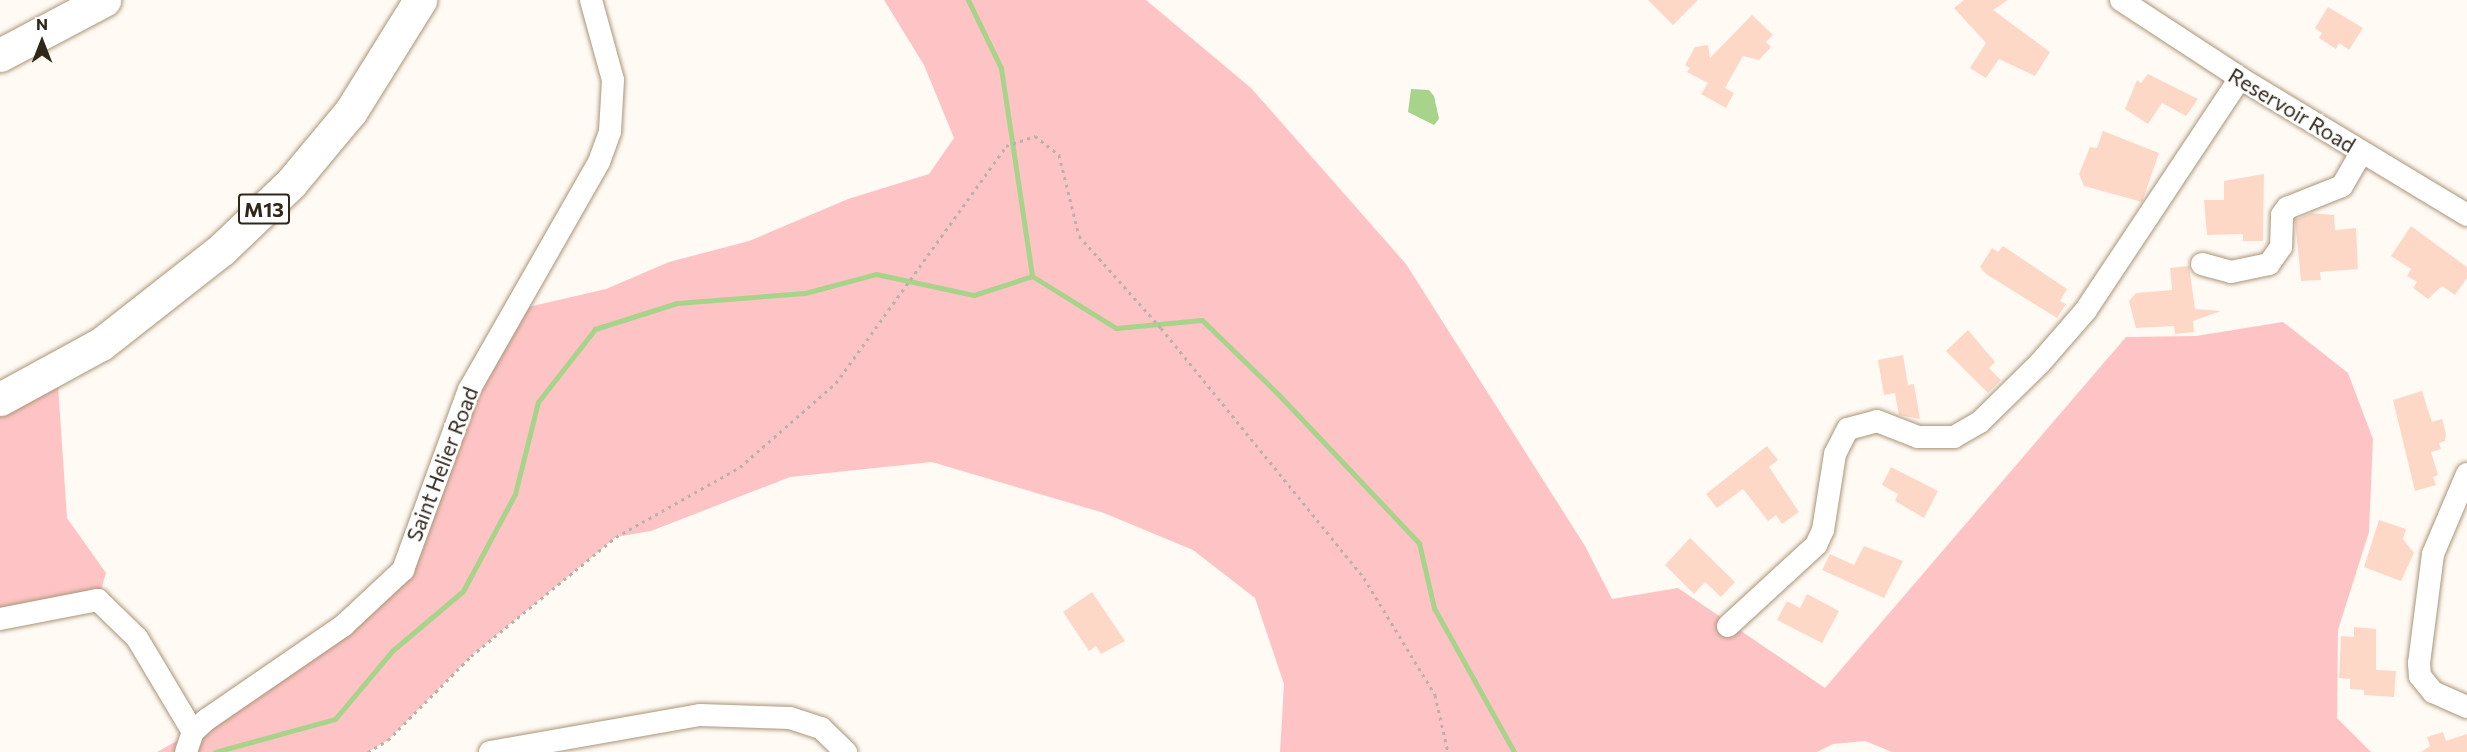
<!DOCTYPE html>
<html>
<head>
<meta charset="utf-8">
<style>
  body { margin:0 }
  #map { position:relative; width:2467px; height:752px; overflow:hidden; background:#fffaf4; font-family:Commissioner,sans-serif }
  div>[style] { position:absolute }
  .green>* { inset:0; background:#fec4c5 }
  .water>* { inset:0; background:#a7d38a }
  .stream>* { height:5px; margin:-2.5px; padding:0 2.5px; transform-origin:2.5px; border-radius:2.5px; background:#a7d38a }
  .building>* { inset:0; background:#fed8c7 }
  .path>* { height:3px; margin-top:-1.5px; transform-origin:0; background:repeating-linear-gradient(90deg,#b9b2aa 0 3px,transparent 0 7.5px) }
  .roads { filter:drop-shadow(0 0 2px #aa9578) drop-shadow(0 0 2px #aa9578) }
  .minor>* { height:22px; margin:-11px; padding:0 11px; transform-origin:11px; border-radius:11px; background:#fff }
  .highway>* { height:33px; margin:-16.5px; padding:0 16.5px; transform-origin:16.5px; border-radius:16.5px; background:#fff }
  span { translate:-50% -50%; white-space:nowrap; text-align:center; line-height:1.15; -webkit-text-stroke:5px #fff; paint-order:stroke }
  .shield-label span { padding:2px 4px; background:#fff; border:2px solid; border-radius:4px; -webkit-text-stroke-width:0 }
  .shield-label { font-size:20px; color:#30271b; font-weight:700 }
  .street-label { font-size:21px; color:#30271b }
  .north { position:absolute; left:12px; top:12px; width:60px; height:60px; -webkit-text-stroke:4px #fff; paint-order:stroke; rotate:0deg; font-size:16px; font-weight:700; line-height:24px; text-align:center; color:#30271b }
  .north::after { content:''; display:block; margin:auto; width:21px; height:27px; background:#30271b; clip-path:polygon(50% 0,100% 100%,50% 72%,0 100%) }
</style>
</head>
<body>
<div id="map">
  <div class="green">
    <i style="clip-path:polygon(884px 0,1146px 0,1251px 88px,1406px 264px,1585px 546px,1612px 599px,1678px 588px,1825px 688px,2126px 337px,2196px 336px,2283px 322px,2348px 373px,2373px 439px,2369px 532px,2338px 630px,2337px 718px,2371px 752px,1892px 752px,1865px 741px,1833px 744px,1817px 752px,1280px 752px,1284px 684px,1255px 598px,1193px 550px,1104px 513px,932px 462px,790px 477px,651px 531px,616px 537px,471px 656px,388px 740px,368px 752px,157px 752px,193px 732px,391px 586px,511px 311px,606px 289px,669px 262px,749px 241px,848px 199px,929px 174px,954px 138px,924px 65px)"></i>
    <i style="clip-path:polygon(57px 370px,67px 518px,106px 573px,98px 600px,0 619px,0 399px)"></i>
  </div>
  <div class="water">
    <i style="clip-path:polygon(1411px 89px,1429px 90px,1434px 96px,1439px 119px,1434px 125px,1408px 112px)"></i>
  </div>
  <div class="stream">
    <i style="left:968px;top:0;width:76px;rotate:64.1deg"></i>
    <i style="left:1001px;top:68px;width:210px;rotate:81.5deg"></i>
    <i style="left:1032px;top:276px;width:99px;rotate:31.8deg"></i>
    <i style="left:1116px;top:328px;width:86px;rotate:-5.3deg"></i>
    <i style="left:1202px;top:320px;width:107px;rotate:44.2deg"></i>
    <i style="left:1279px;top:395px;width:204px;rotate:46.6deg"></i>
    <i style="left:1419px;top:543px;width:67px;rotate:77deg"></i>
    <i style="left:1434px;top:608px;width:165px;rotate:60.9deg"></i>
    <i style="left:215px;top:752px;width:124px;rotate:-15.4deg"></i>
    <i style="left:335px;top:719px;width:89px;rotate:-50deg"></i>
    <i style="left:392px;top:651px;width:93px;rotate:-40.2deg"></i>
    <i style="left:463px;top:591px;width:110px;rotate:-61.8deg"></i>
    <i style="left:515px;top:494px;width:95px;rotate:-76deg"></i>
    <i style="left:538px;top:402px;width:93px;rotate:-52deg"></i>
    <i style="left:595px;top:329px;width:86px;rotate:-17.6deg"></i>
    <i style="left:677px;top:303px;width:128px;rotate:-4.5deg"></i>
    <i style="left:805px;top:293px;width:73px;rotate:-15deg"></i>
    <i style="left:876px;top:274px;width:100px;rotate:12.1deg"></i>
    <i style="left:974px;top:295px;width:61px;rotate:-18.1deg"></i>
  </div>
  <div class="building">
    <i style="clip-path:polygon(1648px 0,1698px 0,1673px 25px)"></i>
    <i style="clip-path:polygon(1964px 0,2008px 0,1993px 10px,2050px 52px,2035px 76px,1999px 59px,1986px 78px,1970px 68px,1986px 43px,1954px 8px)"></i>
    <i style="clip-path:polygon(2328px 7px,2363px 28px,2349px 50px,2339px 43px,2336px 49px,2319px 38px,2322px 33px,2315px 28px)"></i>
    <i style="clip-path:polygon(1752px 15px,1773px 35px,1766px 42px,1771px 47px,1759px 60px,1743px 56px,1725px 88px,1734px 93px,1726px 108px,1701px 94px,1708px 83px,1687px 72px,1690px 68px,1685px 65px,1695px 47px,1708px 45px,1710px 58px)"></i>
    <i style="clip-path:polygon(2148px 74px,2198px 99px,2186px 116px,2162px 103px,2148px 124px,2125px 109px,2137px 80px,2141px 83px)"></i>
    <i style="clip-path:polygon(2103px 131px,2159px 153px,2142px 202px,2084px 186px,2079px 174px,2090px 147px,2097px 148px)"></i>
    <i style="clip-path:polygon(2264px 174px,2263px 241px,2243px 241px,2243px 234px,2207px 235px,2204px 200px,2224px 200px,2224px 181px)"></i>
    <i style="clip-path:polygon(2311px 213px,2334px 215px,2335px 230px,2356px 228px,2358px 269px,2320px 272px,2321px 280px,2301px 281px,2295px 220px)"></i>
    <i style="clip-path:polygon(2411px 226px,2467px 267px,2467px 278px,2455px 295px,2442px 286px,2428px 299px,2413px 288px,2417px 282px,2407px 276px,2411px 269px,2391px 256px)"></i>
    <i style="clip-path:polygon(2003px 246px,2067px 289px,2060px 301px,2066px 304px,2057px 318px,1986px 274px,1980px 267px,1992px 248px,1998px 252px)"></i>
    <i style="clip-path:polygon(2189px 266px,2195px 309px,2221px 311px,2193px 321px,2194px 332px,2175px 334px,2174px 326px,2136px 328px,2129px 301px,2136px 293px,2172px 290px,2170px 268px)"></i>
    <i style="clip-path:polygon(1968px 330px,1995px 362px,1989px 368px,2001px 380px,1988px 393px,1946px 351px)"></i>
    <i style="clip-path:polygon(1903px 355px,1908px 385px,1914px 384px,1920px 419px,1899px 415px,1895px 393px,1884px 395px,1878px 360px)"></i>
    <i style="clip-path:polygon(2422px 391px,2432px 422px,2442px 419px,2446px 434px,2445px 441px,2439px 443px,2441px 449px,2431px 452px,2438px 475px,2433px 477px,2436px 485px,2415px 491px,2393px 400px)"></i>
    <i style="clip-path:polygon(1767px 446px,1778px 460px,1769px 467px,1799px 512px,1782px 524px,1776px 515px,1768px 521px,1743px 489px,1717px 508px,1706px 494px)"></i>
    <i style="clip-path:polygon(1891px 467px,1938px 491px,1924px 518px,1895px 501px,1898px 494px,1882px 485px)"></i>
    <i style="clip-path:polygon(2379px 520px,2406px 529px,2403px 539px,2414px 553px,2401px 581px,2364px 567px)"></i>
    <i style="clip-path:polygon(1690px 538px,1735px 582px,1721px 597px,1705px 582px,1694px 594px,1665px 565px)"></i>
    <i style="clip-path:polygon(1864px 546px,1903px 561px,1884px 598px,1822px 570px,1830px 554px,1854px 565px)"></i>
    <i style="clip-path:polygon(1092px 592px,1125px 641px,1101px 654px,1096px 646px,1089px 651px,1063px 612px)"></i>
    <i style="clip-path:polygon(1807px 594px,1839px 611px,1822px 643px,1777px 620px,1787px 601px,1800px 608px)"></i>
    <i style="clip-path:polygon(2354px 627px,2376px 629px,2376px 670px,2396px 671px,2394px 697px,2364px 695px,2364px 690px,2350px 689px,2350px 679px,2339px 678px,2341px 636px,2354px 637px)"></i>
    <i style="clip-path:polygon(2443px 732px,2446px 741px,2467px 734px,2467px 752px,2421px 752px,2430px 746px,2427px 737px)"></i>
  </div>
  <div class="path">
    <i style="left:368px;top:752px;width:23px;rotate:-31deg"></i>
    <i style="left:388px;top:740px;width:118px;rotate:-45.3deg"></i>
    <i style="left:471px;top:656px;width:188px;rotate:-39.4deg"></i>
    <i style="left:616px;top:537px;width:142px;rotate:-29.4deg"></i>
    <i style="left:740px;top:467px;width:128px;rotate:-41.2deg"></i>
    <i style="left:836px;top:383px;width:292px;rotate:-54.3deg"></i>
    <i style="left:1006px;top:146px;width:31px;rotate:-19deg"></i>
    <i style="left:1035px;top:136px;width:31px;rotate:38deg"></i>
    <i style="left:1059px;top:155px;width:83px;rotate:76.1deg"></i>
    <i style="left:1079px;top:236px;width:123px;rotate:48.3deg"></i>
    <i style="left:1161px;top:328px;width:322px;rotate:50.9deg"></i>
    <i style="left:1364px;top:578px;width:137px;rotate:58.7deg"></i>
    <i style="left:1435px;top:695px;width:58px;rotate:77.2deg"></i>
  </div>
  <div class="roads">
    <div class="minor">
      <i style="left:2121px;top:0;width:142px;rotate:33.2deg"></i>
      <i style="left:2240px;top:78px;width:265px;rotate:31.1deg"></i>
      <i style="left:2202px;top:264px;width:30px;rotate:15deg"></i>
      <i style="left:2231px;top:272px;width:39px;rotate:-12deg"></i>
      <i style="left:2269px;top:264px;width:21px;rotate:-55deg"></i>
      <i style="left:2281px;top:247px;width:32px;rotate:-88deg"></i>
      <i style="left:2282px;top:215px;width:9px;rotate:-54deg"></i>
      <i style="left:2287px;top:208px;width:59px;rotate:-21.8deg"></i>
      <i style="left:2342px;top:186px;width:39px;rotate:-60deg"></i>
      <i style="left:2467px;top:474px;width:87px;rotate:113deg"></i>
      <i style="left:2433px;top:554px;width:110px;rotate:97.3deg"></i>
      <i style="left:2419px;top:663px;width:13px;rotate:86deg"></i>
      <i style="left:2420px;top:676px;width:21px;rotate:51deg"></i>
      <i style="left:2433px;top:692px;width:37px;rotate:24deg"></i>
      <i style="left:0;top:619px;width:100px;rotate:-11deg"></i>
      <i style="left:98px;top:600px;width:54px;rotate:44.3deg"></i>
      <i style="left:137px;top:638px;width:109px;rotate:59.2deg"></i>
      <i style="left:1728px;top:626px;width:120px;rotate:-42.6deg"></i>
      <i style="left:1816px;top:545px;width:17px;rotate:-65deg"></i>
      <i style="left:1823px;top:530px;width:77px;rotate:-81deg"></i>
      <i style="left:1835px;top:454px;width:28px;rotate:-63deg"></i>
      <i style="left:1848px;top:429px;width:30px;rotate:-15deg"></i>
      <i style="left:1877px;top:421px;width:44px;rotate:21.3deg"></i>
      <i style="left:1918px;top:437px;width:36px"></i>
      <i style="left:1954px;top:437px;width:30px;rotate:-30deg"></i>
      <i style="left:1980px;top:422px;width:84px;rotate:-44.5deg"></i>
      <i style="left:2040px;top:363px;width:70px;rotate:-49deg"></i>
      <i style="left:2086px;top:310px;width:278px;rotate:-56.4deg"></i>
      <i style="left:186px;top:752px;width:21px;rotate:-71deg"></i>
      <i style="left:193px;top:732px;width:18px;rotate:-43deg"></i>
      <i style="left:206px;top:720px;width:168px;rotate:-34.5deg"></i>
      <i style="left:344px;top:625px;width:81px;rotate:-43deg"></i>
      <i style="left:403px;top:570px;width:192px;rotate:-69.9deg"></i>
      <i style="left:469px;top:390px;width:262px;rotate:-60.3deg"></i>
      <i style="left:599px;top:162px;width:33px;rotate:-70deg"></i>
      <i style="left:610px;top:131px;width:51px;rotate:-86.6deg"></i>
      <i style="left:613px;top:80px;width:83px;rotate:-105.4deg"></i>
      <i style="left:490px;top:752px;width:213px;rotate:-10deg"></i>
      <i style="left:700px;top:715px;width:90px;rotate:1.9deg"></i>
      <i style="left:790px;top:718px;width:33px;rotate:18deg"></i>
      <i style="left:821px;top:728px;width:35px;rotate:44deg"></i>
    </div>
    <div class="highway">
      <i style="left:0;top:55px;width:118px;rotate:-27.9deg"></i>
      <i style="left:0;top:399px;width:115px;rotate:-28.6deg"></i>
      <i style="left:101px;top:344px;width:152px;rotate:-38.1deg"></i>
      <i style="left:221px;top:250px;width:97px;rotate:-43.7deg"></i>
      <i style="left:291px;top:183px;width:94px;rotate:-50.2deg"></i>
      <i style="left:351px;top:111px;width:131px;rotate:-58.1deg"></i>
    </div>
  </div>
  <div class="shield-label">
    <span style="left:264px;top:209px">M13</span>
  </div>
  <div class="street-label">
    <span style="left:2292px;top:110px;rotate:31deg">Reservoir Road</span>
    <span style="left:442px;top:464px;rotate:-69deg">Saint Helier Road</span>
  </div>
  <div class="north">N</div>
</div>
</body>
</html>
